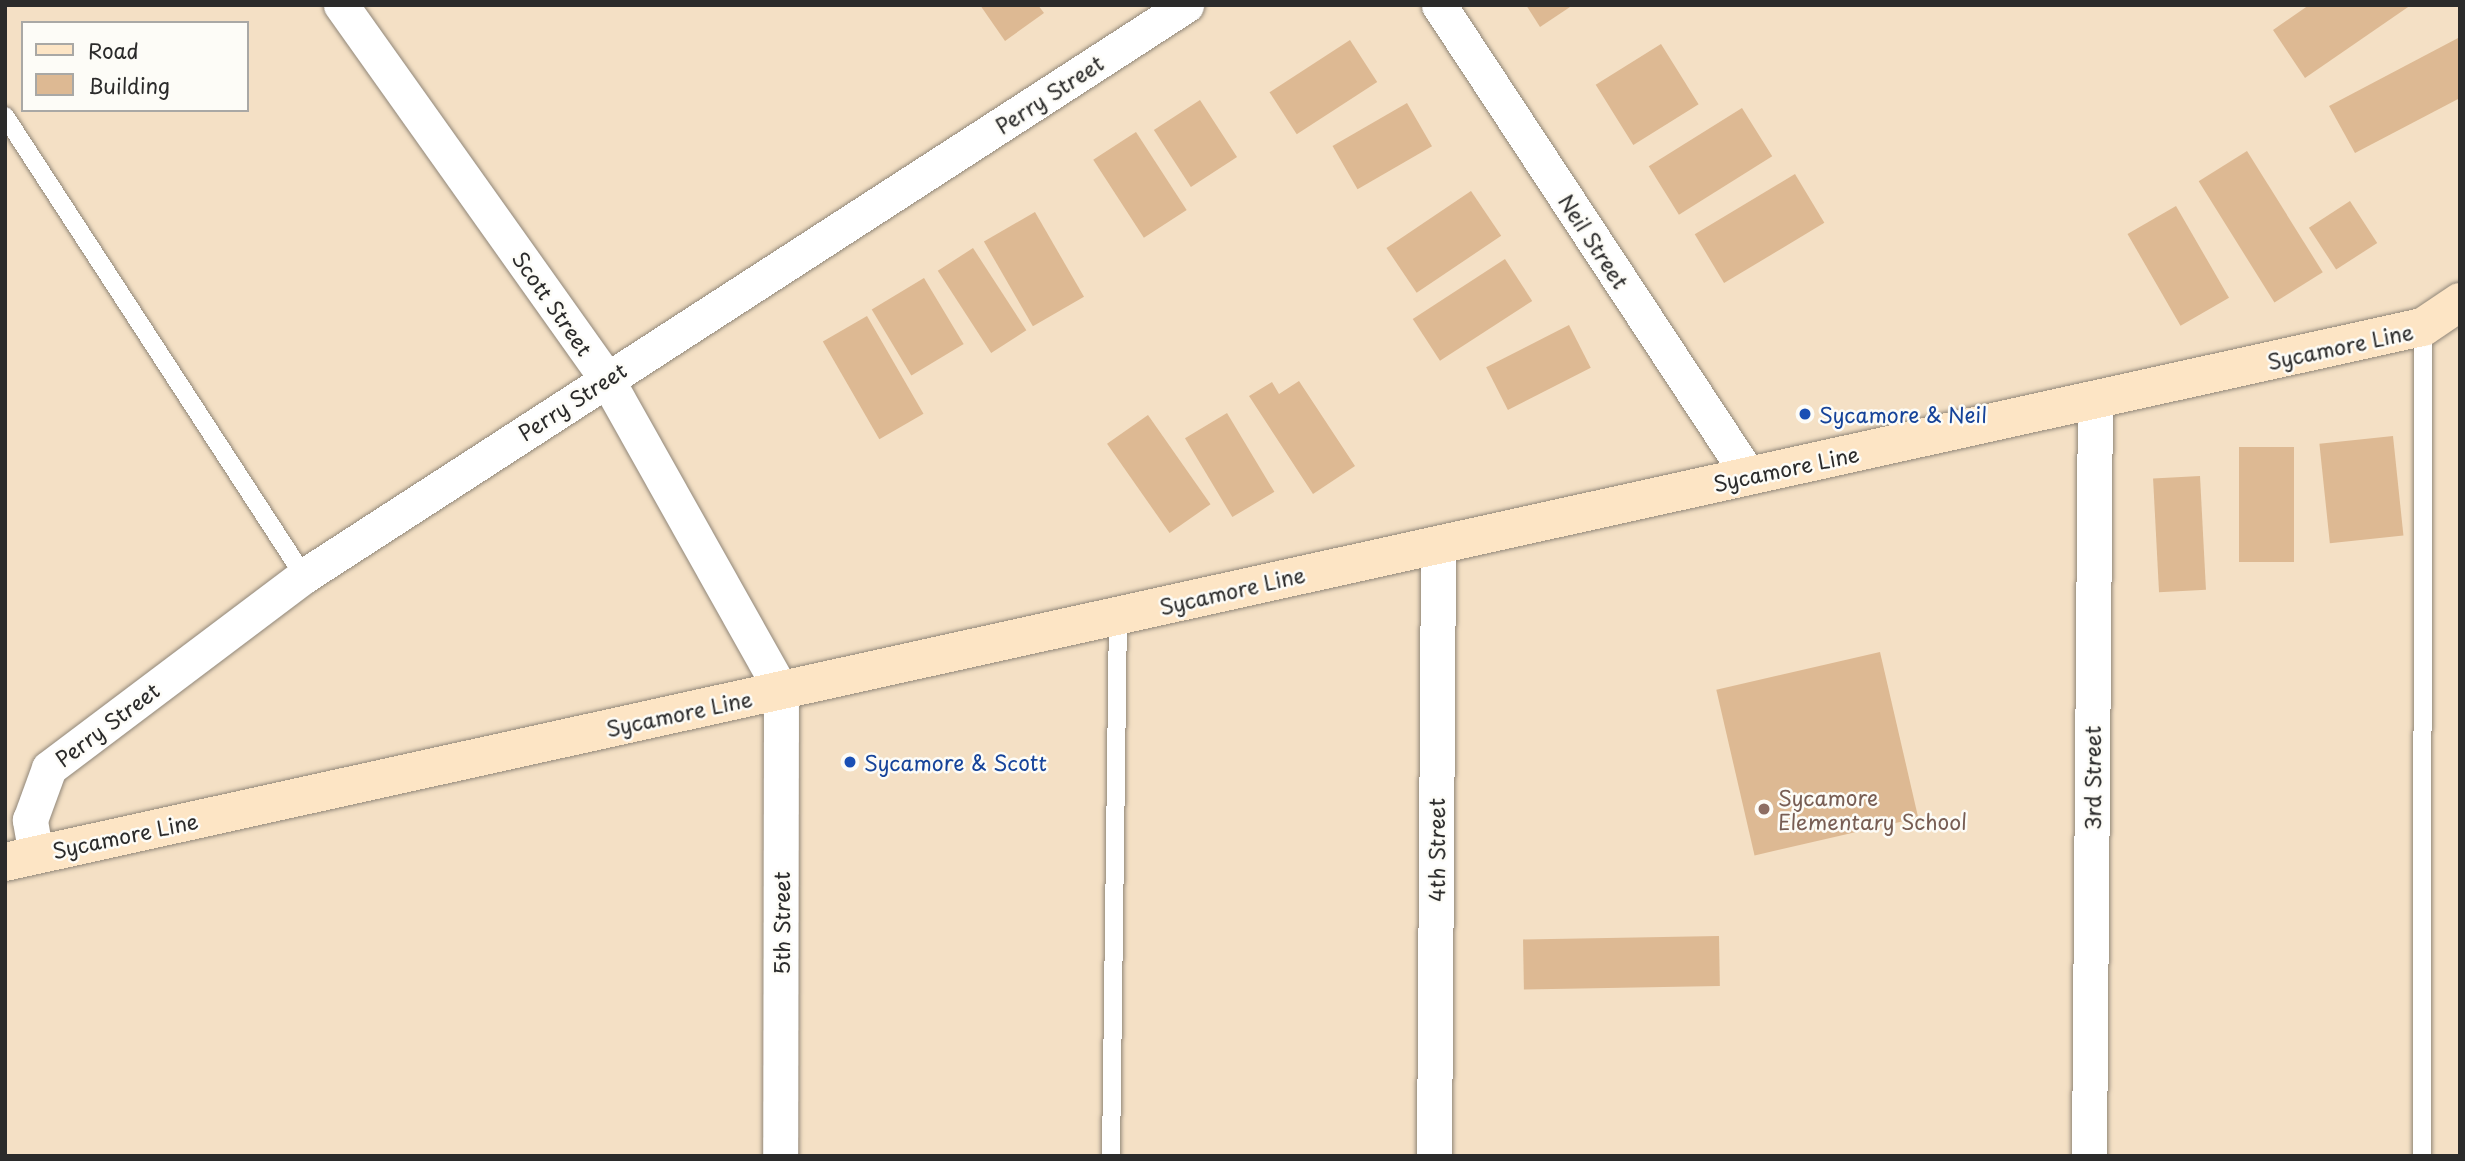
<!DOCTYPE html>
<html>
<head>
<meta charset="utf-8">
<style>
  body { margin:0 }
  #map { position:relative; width:2465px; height:1161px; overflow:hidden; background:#f4e0c5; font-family:"Playpen Sans",sans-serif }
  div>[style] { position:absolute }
  .building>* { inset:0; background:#ddb993; transform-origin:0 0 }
  .roads { filter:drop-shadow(0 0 2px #908678) drop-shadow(0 0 2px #908678) }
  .lane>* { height:18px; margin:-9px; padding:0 9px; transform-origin:9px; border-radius:9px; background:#fff }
  .street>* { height:35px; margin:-17.5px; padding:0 17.5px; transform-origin:17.5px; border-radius:17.5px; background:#fff }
  .secondary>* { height:38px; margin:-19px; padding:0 19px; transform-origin:19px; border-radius:19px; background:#fde5c5 }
  .dots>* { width:19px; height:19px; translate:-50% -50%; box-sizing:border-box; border:4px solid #fdfcf7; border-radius:50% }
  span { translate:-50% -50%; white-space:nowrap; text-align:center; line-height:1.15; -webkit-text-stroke:5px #fdfcf7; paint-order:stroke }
  .street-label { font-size:21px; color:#2b2b2b }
  .transit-label { font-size:21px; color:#164399 }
  .left { translate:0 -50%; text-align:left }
  .education-label { font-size:21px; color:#785e54 }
  .frame { position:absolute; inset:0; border:7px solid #2b2b2b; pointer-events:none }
  .legend { position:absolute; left:21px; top:21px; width:228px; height:91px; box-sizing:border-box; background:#fdfcf7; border:2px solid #a9a8a5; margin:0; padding:9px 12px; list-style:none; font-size:21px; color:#2b2b2b }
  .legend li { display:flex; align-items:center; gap:14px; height:35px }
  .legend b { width:35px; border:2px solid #a9a8a5 }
</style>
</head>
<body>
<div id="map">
  <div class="building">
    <i style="clip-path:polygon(980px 5px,1038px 5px,1044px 13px,1005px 41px)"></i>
    <i style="clip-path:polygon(1526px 5px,1573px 5px,1540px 27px)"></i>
    <i style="clip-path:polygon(2309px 5px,2411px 5px,2305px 78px,2273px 30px)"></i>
    <i style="clip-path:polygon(2460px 37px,2460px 98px,2355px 153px,2329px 106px)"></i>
    <i style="left:1350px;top:40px;width:50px;height:96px;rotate:57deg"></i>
    <i style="left:1661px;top:44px;width:71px;height:77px;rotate:58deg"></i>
    <i style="left:1200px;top:100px;width:68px;height:55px;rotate:57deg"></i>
    <i style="left:1407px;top:103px;width:50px;height:86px;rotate:60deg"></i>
    <i style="left:1742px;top:108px;width:57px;height:110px;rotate:58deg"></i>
    <i style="left:1136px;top:132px;width:93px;height:51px;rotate:57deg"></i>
    <i style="left:2247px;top:151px;width:143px;height:57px;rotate:58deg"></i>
    <i style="left:1795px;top:174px;width:57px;height:117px;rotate:59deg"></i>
    <i style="left:1471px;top:191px;width:54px;height:102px;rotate:56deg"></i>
    <i style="left:2350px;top:201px;width:50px;height:49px;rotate:57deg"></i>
    <i style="left:2176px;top:206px;width:106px;height:56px;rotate:60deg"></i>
    <i style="left:1035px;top:212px;width:98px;height:59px;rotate:60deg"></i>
    <i style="left:973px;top:248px;width:98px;height:42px;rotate:57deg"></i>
    <i style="left:1505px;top:259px;width:50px;height:110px;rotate:57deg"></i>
    <i style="left:924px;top:278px;width:77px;height:61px;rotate:59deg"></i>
    <i style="left:867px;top:316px;width:113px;height:51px;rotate:60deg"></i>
    <i style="left:1569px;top:325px;width:48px;height:93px;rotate:63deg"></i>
    <i style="clip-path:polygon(1299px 381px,1355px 466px,1313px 494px,1249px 396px,1272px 382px,1279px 394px)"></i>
    <i style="left:1227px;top:413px;width:92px;height:49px;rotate:59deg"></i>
    <i style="left:1148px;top:415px;width:109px;height:50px;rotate:55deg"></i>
    <i style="left:2393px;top:436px;width:100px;height:74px;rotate:84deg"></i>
    <i style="left:2239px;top:447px;width:55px;height:115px"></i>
    <i style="left:2200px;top:476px;width:114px;height:47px;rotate:87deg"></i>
    <i style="left:1880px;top:652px;width:170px;height:168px;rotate:77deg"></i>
    <i style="left:1719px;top:936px;width:50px;height:196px;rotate:89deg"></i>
  </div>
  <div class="roads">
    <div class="lane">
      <i style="left:5px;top:116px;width:549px;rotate:56.98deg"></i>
      <i style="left:1111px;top:1156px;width:540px;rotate:-89.26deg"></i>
      <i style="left:2422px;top:1156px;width:829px;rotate:-89.93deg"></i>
    </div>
    <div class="street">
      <i style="left:341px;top:5px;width:458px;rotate:54.6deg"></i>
      <i style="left:606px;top:378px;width:358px;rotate:60.7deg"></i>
      <i style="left:781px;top:690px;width:466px;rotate:90.1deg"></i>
      <i style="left:1439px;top:5px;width:564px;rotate:56.65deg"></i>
      <i style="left:36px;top:855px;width:36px;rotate:-100deg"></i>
      <i style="left:30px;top:820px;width:55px;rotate:-69.9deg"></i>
      <i style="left:49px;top:768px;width:319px;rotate:-37deg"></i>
      <i style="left:304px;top:576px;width:1051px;rotate:-32.92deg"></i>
      <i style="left:1434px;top:1156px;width:611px;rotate:-89.62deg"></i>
      <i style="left:2089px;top:1156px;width:756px;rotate:-89.55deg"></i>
    </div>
    <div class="secondary">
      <i style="left:5px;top:862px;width:2476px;rotate:-12.48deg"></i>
      <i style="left:2423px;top:327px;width:45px;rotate:-34deg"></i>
    </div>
  </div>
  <div class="dots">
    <i style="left:1805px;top:414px;background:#1a4fb4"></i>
    <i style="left:850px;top:762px;background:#1a4fb4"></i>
    <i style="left:1764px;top:809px;background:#8d6e63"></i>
  </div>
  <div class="street-label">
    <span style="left:1049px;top:94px;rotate:-33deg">Perry Street</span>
    <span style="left:1594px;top:241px;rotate:57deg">Neil Street</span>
    <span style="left:553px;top:303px;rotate:55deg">Scott Street</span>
    <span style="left:2340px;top:346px;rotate:-12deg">Sycamore Line</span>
    <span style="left:572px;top:401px;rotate:-33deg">Perry Street</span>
    <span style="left:1786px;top:468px;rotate:-12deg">Sycamore Line</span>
    <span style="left:1232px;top:590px;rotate:-13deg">Sycamore Line</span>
    <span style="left:679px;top:713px;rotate:-12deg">Sycamore Line</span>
    <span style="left:107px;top:724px;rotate:-37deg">Perry Street</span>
    <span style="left:2092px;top:778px;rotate:-90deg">3rd Street</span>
    <span style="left:125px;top:835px;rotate:-12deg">Sycamore Line</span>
    <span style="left:1436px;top:850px;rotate:-90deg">4th Street</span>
    <span style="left:781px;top:923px;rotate:-90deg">5th Street</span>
  </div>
  <div class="transit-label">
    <span class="left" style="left:1819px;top:414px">Sycamore &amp; Neil</span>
    <span class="left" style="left:864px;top:762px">Sycamore &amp; Scott</span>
  </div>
  <div class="education-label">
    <span class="left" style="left:1778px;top:809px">Sycamore<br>Elementary School</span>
  </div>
  <div class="frame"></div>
  <ul class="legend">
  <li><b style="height:9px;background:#fde5c5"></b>Road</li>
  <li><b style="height:19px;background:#ddb993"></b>Building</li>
  </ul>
</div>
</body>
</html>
